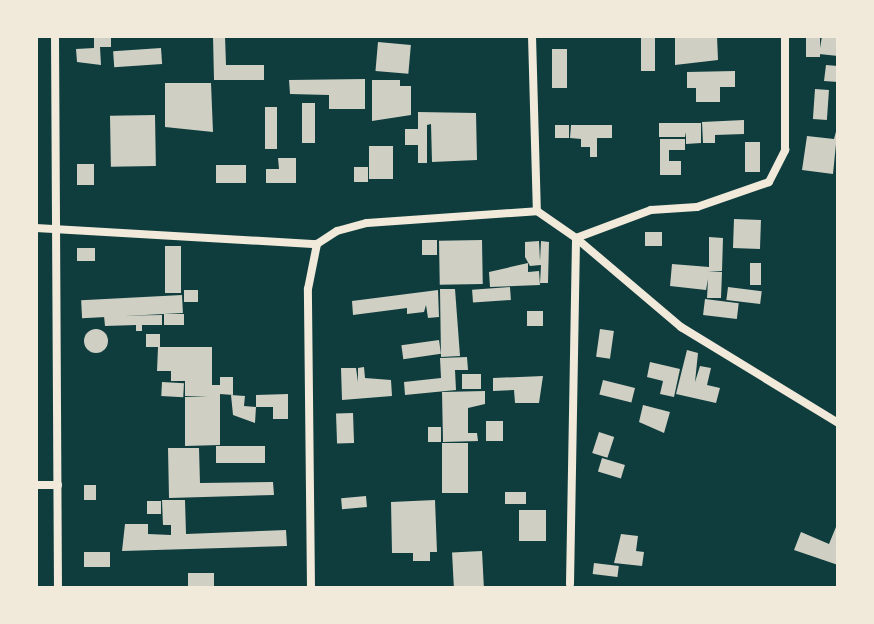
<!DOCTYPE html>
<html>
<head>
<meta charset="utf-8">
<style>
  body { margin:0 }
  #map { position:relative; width:874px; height:624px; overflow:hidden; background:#0f3d3e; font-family:"Archivo Narrow",sans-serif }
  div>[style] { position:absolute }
  .building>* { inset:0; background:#cfcfc3; transform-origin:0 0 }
  .round { border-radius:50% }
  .minor>* { height:8px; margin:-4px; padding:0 4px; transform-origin:4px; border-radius:4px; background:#f1e9da }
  span { translate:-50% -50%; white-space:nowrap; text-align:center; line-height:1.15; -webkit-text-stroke:6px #f1e9da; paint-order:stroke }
  .frame { position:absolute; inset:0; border:38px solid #f1e9da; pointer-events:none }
</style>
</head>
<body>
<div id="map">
  <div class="building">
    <i style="clip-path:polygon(94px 36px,111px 36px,111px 47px,100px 47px,101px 65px,77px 62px,76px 49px,94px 48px)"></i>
    <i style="clip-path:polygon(213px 36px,225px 36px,226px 65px,264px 65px,264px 80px,214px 80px)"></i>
    <i style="left:641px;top:36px;width:14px;height:35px"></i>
    <i style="clip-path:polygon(675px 36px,717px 36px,718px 60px,675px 65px)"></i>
    <i style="left:806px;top:36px;width:14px;height:21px"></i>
    <i style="clip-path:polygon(822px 36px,838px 36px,838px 56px,819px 54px)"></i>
    <i style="left:378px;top:42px;width:33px;height:29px;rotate:5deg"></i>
    <i style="left:161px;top:48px;width:16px;height:48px;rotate:86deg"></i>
    <i style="left:552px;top:49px;width:15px;height:39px"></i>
    <i style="clip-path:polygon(826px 65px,838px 66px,838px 82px,824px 81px)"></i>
    <i style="clip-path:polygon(735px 71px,735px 87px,720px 87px,720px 102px,696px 102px,696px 88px,687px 88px,687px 72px)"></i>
    <i style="clip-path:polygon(365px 79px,365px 109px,329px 109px,329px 95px,290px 94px,289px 80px)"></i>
    <i style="clip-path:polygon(372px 80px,400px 80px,400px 86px,411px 86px,411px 115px,372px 121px)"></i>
    <i style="clip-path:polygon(165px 83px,211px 83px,213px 132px,165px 127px)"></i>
    <i style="left:815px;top:89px;width:14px;height:30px;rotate:4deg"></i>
    <i style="left:302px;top:103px;width:13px;height:40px"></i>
    <i style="left:265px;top:107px;width:12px;height:42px"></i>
    <i style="clip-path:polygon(418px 112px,476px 113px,477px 160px,432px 162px,431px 124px,427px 125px,427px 163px,418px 163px,418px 145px,405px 145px,405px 129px,418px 129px)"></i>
    <i style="left:155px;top:115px;width:51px;height:45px;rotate:89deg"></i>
    <i style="clip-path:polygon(744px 120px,744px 134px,715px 135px,715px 143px,703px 143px,702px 122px)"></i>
    <i style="clip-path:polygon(659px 123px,701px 123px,701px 143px,686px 144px,686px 132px,685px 137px,659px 137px)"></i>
    <i style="clip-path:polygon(838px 124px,833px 174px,802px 170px,807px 136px,834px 139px)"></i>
    <i style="left:569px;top:125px;width:13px;height:14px;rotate:90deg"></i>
    <i style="clip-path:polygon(571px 125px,612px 125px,612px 138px,597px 138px,597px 157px,590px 157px,590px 147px,581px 147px,581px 139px,570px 138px)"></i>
    <i style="clip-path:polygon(660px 139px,685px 139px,685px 150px,669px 150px,669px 161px,681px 161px,681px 175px,660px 175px)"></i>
    <i style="left:745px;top:142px;width:15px;height:30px"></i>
    <i style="left:393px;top:146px;width:33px;height:24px;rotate:90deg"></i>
    <i style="clip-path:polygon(278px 158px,296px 158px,296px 183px,266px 183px,266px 169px,279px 169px)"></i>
    <i style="left:77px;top:164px;width:17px;height:21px"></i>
    <i style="left:216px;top:165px;width:30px;height:18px"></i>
    <i style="left:354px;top:167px;width:14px;height:15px"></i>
    <i style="left:734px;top:219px;width:27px;height:29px;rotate:2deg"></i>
    <i style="left:645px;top:232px;width:17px;height:14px"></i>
    <i style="clip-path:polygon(709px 237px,723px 238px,722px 271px,708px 272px,722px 272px,721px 298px,707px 298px,708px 279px,706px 290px,670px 286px,672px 264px,709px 267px)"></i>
    <i style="left:437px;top:240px;width:15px;height:15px;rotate:90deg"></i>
    <i style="left:482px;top:240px;width:44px;height:43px;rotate:89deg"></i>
    <i style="clip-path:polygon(539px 241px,540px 261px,541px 241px,549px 242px,548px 283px,540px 283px,541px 265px,530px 266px,525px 257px,525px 242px)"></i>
    <i style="left:165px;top:246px;width:16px;height:47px"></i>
    <i style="left:77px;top:248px;width:18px;height:13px"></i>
    <i style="clip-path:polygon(528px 263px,528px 272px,539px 271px,540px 285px,490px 287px,489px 272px)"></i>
    <i style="left:750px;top:263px;width:11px;height:22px"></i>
    <i style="left:510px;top:287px;width:13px;height:38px;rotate:86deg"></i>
    <i style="left:728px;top:287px;width:34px;height:13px;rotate:7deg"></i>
    <i style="clip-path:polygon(440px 289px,455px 289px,460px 356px,441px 357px)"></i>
    <i style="left:184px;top:290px;width:14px;height:12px"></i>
    <i style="clip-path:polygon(438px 290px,439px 317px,428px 318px,426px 305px,424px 312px,407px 314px,407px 308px,353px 315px,352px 301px)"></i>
    <i style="left:182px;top:295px;width:18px;height:101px;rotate:87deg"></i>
    <i style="left:705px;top:299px;width:34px;height:16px;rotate:7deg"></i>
    <i style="left:543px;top:311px;width:15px;height:16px;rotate:90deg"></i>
    <i style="left:184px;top:314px;width:11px;height:20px;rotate:90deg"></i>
    <i style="clip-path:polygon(162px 315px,162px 325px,142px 325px,142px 331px,136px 331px,136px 325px,105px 326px,104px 316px)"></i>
    <i style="left:600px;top:329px;width:14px;height:28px;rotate:8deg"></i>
    <i class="round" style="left:84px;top:329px;width:24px;height:24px"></i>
    <i style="left:146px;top:334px;width:14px;height:13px"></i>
    <i style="left:439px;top:340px;width:14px;height:38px;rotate:82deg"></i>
    <i style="clip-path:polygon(158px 347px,212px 347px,212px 385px,220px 385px,220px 377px,233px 377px,233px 395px,220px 394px,220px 445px,185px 446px,185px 397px,208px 396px,185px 396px,185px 381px,171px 381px,171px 371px,157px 371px)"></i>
    <i style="clip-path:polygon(687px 350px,698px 353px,695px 382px,700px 366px,711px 368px,707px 385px,720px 388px,716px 403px,676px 394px)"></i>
    <i style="clip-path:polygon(467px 357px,468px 370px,455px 370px,456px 390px,405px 395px,404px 382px,441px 378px,440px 358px)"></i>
    <i style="clip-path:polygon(650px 362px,680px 369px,674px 397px,660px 394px,663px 381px,647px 377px)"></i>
    <i style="clip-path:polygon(364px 367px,365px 378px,391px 380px,392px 396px,342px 400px,341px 368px,356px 368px,358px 382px,358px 368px)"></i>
    <i style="left:481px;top:374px;width:15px;height:19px;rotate:90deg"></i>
    <i style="clip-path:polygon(543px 376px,539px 403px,515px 403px,514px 390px,493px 391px,493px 378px)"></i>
    <i style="left:603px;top:380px;width:33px;height:15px;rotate:14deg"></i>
    <i style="left:162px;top:382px;width:22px;height:14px;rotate:3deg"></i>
    <i style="clip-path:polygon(485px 391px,485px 404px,468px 408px,468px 433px,477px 433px,478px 441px,443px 442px,442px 392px)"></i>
    <i style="clip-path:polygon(288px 394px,288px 419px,273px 419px,273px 407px,256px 407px,256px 395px)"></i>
    <i style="clip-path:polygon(231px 395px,245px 396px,244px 406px,256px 407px,255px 423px,233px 415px)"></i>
    <i style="clip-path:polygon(643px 405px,670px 412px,664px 433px,639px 422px)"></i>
    <i style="left:353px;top:413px;width:30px;height:17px;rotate:88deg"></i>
    <i style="left:486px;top:421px;width:17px;height:20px"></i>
    <i style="left:428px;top:427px;width:13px;height:15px"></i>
    <i style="left:599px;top:432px;width:16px;height:22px;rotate:18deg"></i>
    <i style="left:468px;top:443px;width:50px;height:26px;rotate:90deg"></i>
    <i style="left:265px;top:446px;width:17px;height:49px;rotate:90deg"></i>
    <i style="clip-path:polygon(168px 448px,199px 448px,200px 483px,273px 482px,274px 495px,169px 498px)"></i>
    <i style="left:602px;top:458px;width:24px;height:14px;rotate:17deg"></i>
    <i style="left:84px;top:485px;width:12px;height:15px"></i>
    <i style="left:505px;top:492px;width:21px;height:12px"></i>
    <i style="left:366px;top:496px;width:11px;height:25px;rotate:85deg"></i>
    <i style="clip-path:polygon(162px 500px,185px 500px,186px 534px,286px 530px,287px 546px,122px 551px,125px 524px,148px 524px,148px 534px,171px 535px,171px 525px,163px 525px)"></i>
    <i style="clip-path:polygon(435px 500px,437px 552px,430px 552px,430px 561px,413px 561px,413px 553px,392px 553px,391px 502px)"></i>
    <i style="left:147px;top:501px;width:14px;height:13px"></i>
    <i style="left:546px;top:510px;width:31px;height:27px;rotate:90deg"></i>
    <i style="clip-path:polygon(838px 522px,838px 565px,794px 550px,801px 532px,829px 544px)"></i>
    <i style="clip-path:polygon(621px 534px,638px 536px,636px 551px,644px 552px,642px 566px,614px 563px)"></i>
    <i style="left:482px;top:551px;width:37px;height:30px;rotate:87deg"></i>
    <i style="left:84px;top:552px;width:26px;height:15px"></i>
    <i style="left:594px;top:563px;width:25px;height:11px;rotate:7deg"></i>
    <i style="left:188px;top:573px;width:26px;height:15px"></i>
  </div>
  <div class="minor">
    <i style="left:55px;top:36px;width:552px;rotate:89.69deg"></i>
    <i style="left:532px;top:36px;width:175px;rotate:88.4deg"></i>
    <i style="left:36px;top:228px;width:281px;rotate:3.3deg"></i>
    <i style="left:317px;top:244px;width:24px;rotate:-33deg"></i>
    <i style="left:337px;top:231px;width:31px;rotate:-15deg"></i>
    <i style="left:367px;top:223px;width:170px;rotate:-4deg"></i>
    <i style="left:537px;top:211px;width:47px;rotate:34.7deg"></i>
    <i style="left:576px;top:238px;width:138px;rotate:40.3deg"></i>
    <i style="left:681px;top:327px;width:184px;rotate:31.4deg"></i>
    <i style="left:576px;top:238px;width:80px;rotate:-20.5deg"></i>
    <i style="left:651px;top:210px;width:46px;rotate:-3.7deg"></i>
    <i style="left:697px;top:207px;width:76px;rotate:-19.1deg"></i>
    <i style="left:769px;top:182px;width:36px;rotate:-63deg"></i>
    <i style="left:785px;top:150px;width:114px;rotate:-90deg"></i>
    <i style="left:36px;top:485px;width:22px"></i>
    <i style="left:570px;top:584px;width:346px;rotate:-89deg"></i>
    <i style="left:311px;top:588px;width:299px;rotate:-90.6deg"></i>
    <i style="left:308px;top:289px;width:46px;rotate:-78.7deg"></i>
  </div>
  <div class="frame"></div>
</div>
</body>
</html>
